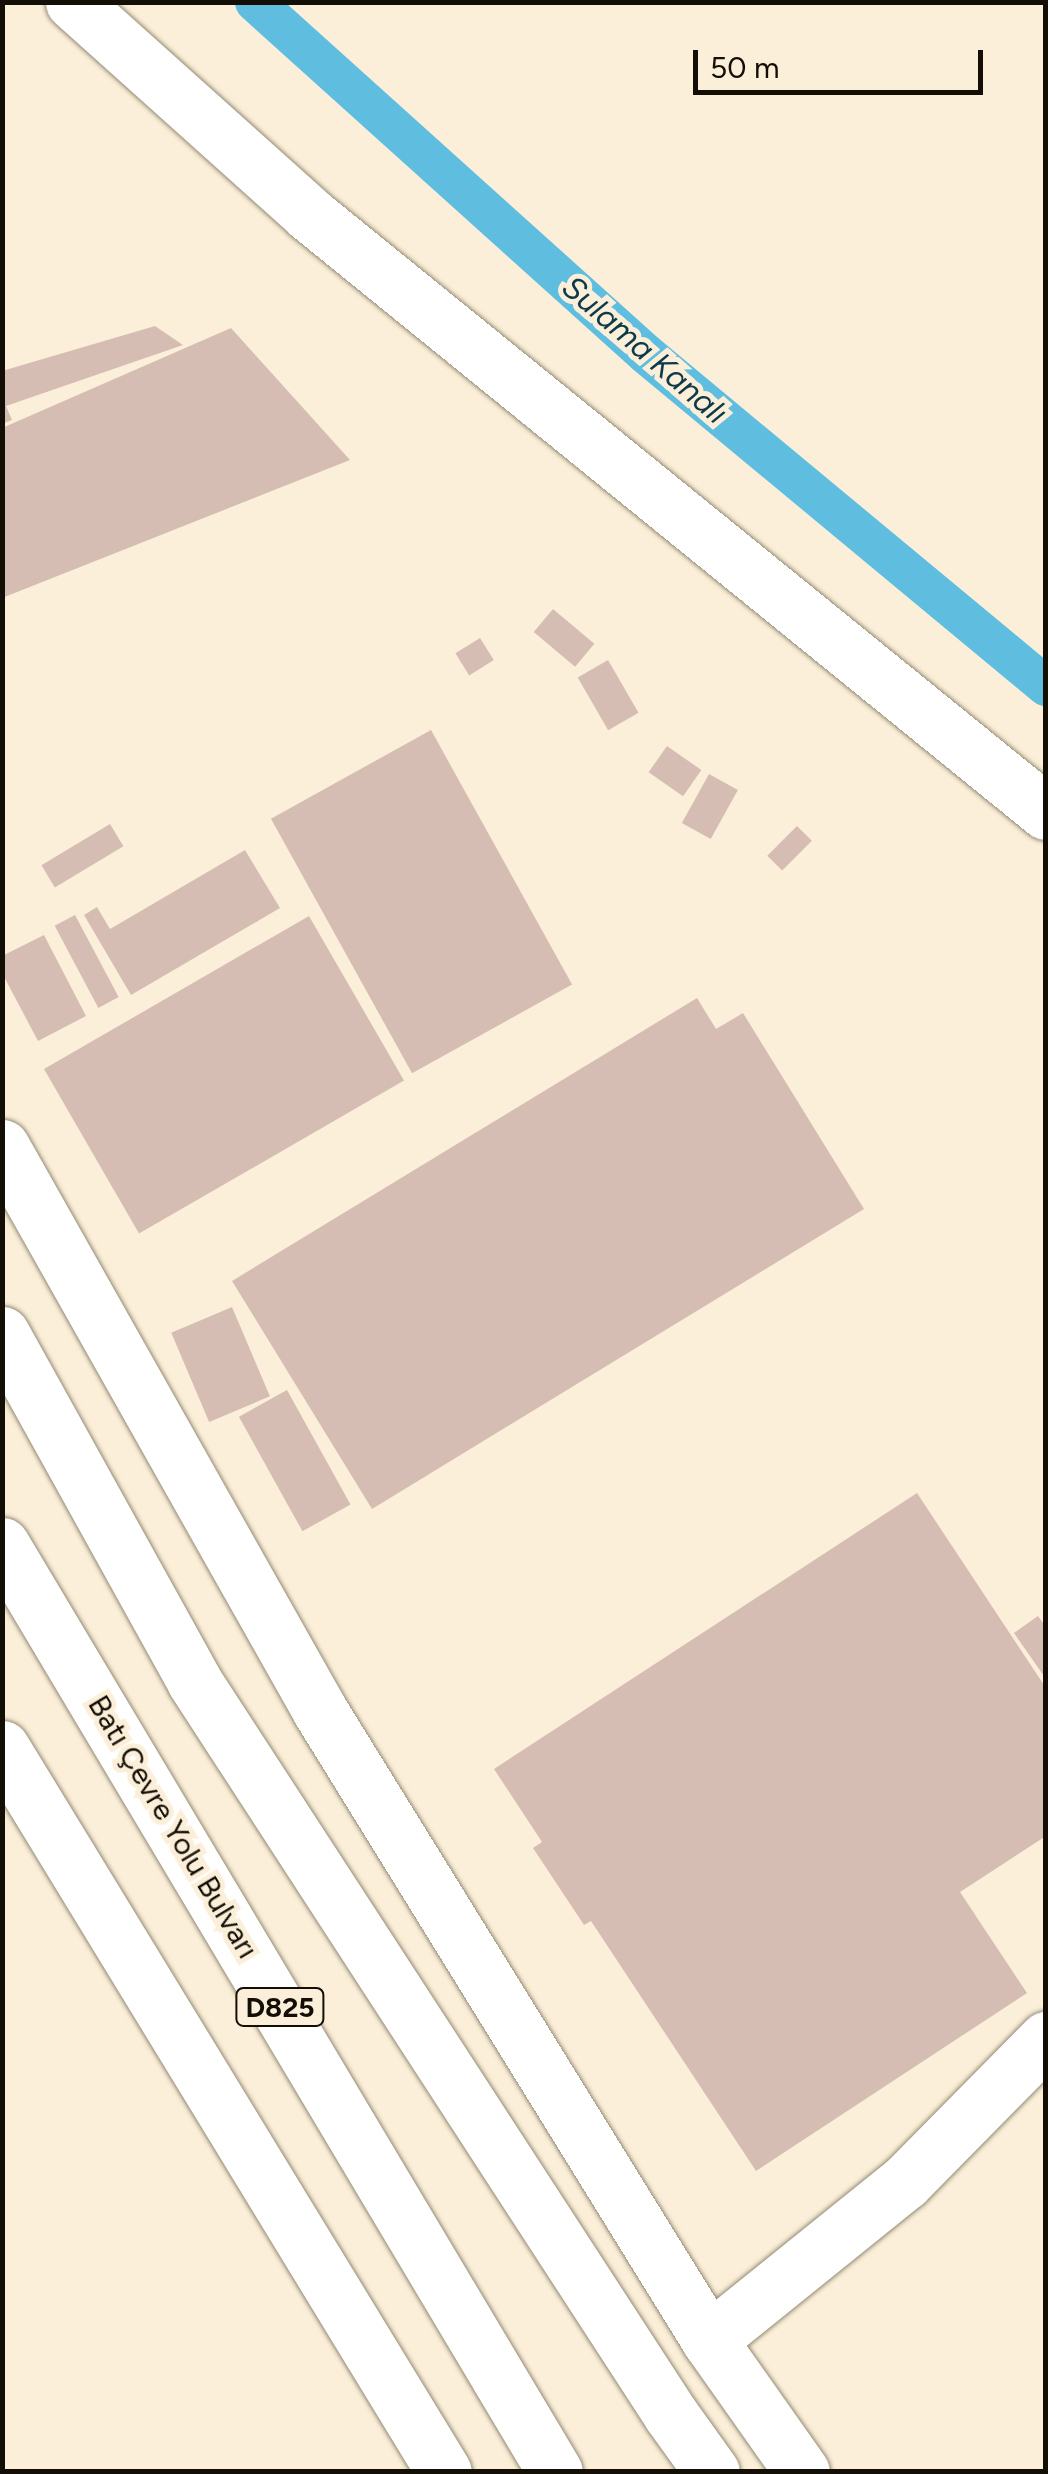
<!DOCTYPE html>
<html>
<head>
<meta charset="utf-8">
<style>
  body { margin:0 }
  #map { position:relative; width:1048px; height:2474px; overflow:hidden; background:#fbefd9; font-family:Figtree,sans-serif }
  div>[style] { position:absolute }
  .canal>* { height:40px; margin:-20px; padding:0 20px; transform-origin:20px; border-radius:20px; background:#5fbee0 }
  .building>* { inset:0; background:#d6bdb3; transform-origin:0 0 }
  .roads { filter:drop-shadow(0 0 2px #948a75) drop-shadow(0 0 2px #948a75) }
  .minor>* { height:55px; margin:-27.5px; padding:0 27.5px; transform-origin:27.5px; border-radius:27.5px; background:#fff }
  .major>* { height:55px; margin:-27.5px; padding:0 27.5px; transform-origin:27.5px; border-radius:27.5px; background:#fff }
  .highway>* { height:55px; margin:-27.5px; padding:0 27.5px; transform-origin:27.5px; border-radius:27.5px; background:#fff }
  span { translate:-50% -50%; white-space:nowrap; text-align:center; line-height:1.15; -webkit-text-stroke:10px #fbefd9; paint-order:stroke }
  .shield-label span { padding:2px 8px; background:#fbefd9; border:2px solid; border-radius:8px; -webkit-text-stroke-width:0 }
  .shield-label { font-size:28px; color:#130f07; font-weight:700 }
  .street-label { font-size:30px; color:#130f07 }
  .water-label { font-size:32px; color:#0d3948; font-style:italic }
  .frame { position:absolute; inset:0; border:5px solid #130f07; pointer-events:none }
  .scale { position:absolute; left:693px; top:50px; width:290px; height:45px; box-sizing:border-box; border:5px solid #130f07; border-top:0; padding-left:12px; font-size:30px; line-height:35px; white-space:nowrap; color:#130f07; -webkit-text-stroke:8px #fbefd9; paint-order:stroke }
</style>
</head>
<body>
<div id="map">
  <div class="canal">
    <i style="left:255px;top:2px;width:526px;rotate:42deg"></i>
    <i style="left:646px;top:354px;width:520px;rotate:39.69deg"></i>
  </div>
  <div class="building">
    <i style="clip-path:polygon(155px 326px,183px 345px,6px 406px,12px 420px,2px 424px,2px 371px)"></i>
    <i style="clip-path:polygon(231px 328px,350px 460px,2px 598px,2px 428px)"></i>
    <i style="left:553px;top:609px;width:54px;height:30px;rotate:40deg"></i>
    <i style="left:480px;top:638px;width:26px;height:29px;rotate:58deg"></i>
    <i style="left:608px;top:660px;width:61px;height:35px;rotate:60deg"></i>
    <i style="left:431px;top:730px;width:291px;height:183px;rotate:61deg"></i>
    <i style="left:667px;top:746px;width:42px;height:32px;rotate:35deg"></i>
    <i style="left:709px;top:774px;width:33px;height:56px;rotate:29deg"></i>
    <i style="left:110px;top:824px;width:26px;height:80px;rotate:59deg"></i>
    <i style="left:797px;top:826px;width:21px;height:42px;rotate:45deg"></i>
    <i style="clip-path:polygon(245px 850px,280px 908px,131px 995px,84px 915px,97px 907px,110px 929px)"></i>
    <i style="left:75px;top:915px;width:93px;height:23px;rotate:62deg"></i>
    <i style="left:309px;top:916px;width:190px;height:306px;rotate:60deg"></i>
    <i style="clip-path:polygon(44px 935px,86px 1016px,38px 1041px,2px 973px,2px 956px)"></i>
    <i style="clip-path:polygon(697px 998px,716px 1029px,743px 1013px,864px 1209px,372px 1509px,232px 1281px)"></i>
    <i style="left:232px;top:1307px;width:97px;height:66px;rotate:67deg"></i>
    <i style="left:287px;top:1390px;width:131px;height:55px;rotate:61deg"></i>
    <i style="clip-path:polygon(917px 1493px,1046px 1688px,1046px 1836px,960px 1892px,1027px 1993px,756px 2171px,591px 1921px,584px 1925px,533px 1848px,542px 1842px,494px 1769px)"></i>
    <i style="clip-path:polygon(1038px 1616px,1046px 1627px,1046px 1679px,1014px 1633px)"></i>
  </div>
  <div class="roads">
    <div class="minor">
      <i style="left:73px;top:2px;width:317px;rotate:41.9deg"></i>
      <i style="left:309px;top:214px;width:949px;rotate:39.06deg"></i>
      <i style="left:709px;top:2340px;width:252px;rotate:-38.9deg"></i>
      <i style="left:905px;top:2182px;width:201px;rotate:-45.4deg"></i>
    </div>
    <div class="major">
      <i style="left:2px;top:1147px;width:647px;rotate:60.58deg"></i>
      <i style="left:320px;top:1711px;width:740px;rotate:58.27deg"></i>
      <i style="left:709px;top:2340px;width:161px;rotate:54.8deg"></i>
      <i style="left:2px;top:1334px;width:397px;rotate:61deg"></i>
      <i style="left:194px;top:1681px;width:875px;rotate:56.98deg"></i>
      <i style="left:671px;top:2415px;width:70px;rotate:54.3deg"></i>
    </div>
    <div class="highway">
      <i style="left:2px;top:1545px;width:1079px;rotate:59.18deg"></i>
      <i style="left:2px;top:1748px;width:848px;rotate:58.6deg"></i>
    </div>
  </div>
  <div class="shield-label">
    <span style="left:280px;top:2007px">D825</span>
  </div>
  <div class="street-label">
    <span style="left:173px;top:1827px;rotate:59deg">Batı Çevre Yolu Bulvarı</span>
  </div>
  <div class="water-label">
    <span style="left:645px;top:350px;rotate:41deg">Sulama Kanalı</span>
  </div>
  <div class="frame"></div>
  <div class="scale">50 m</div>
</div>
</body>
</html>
